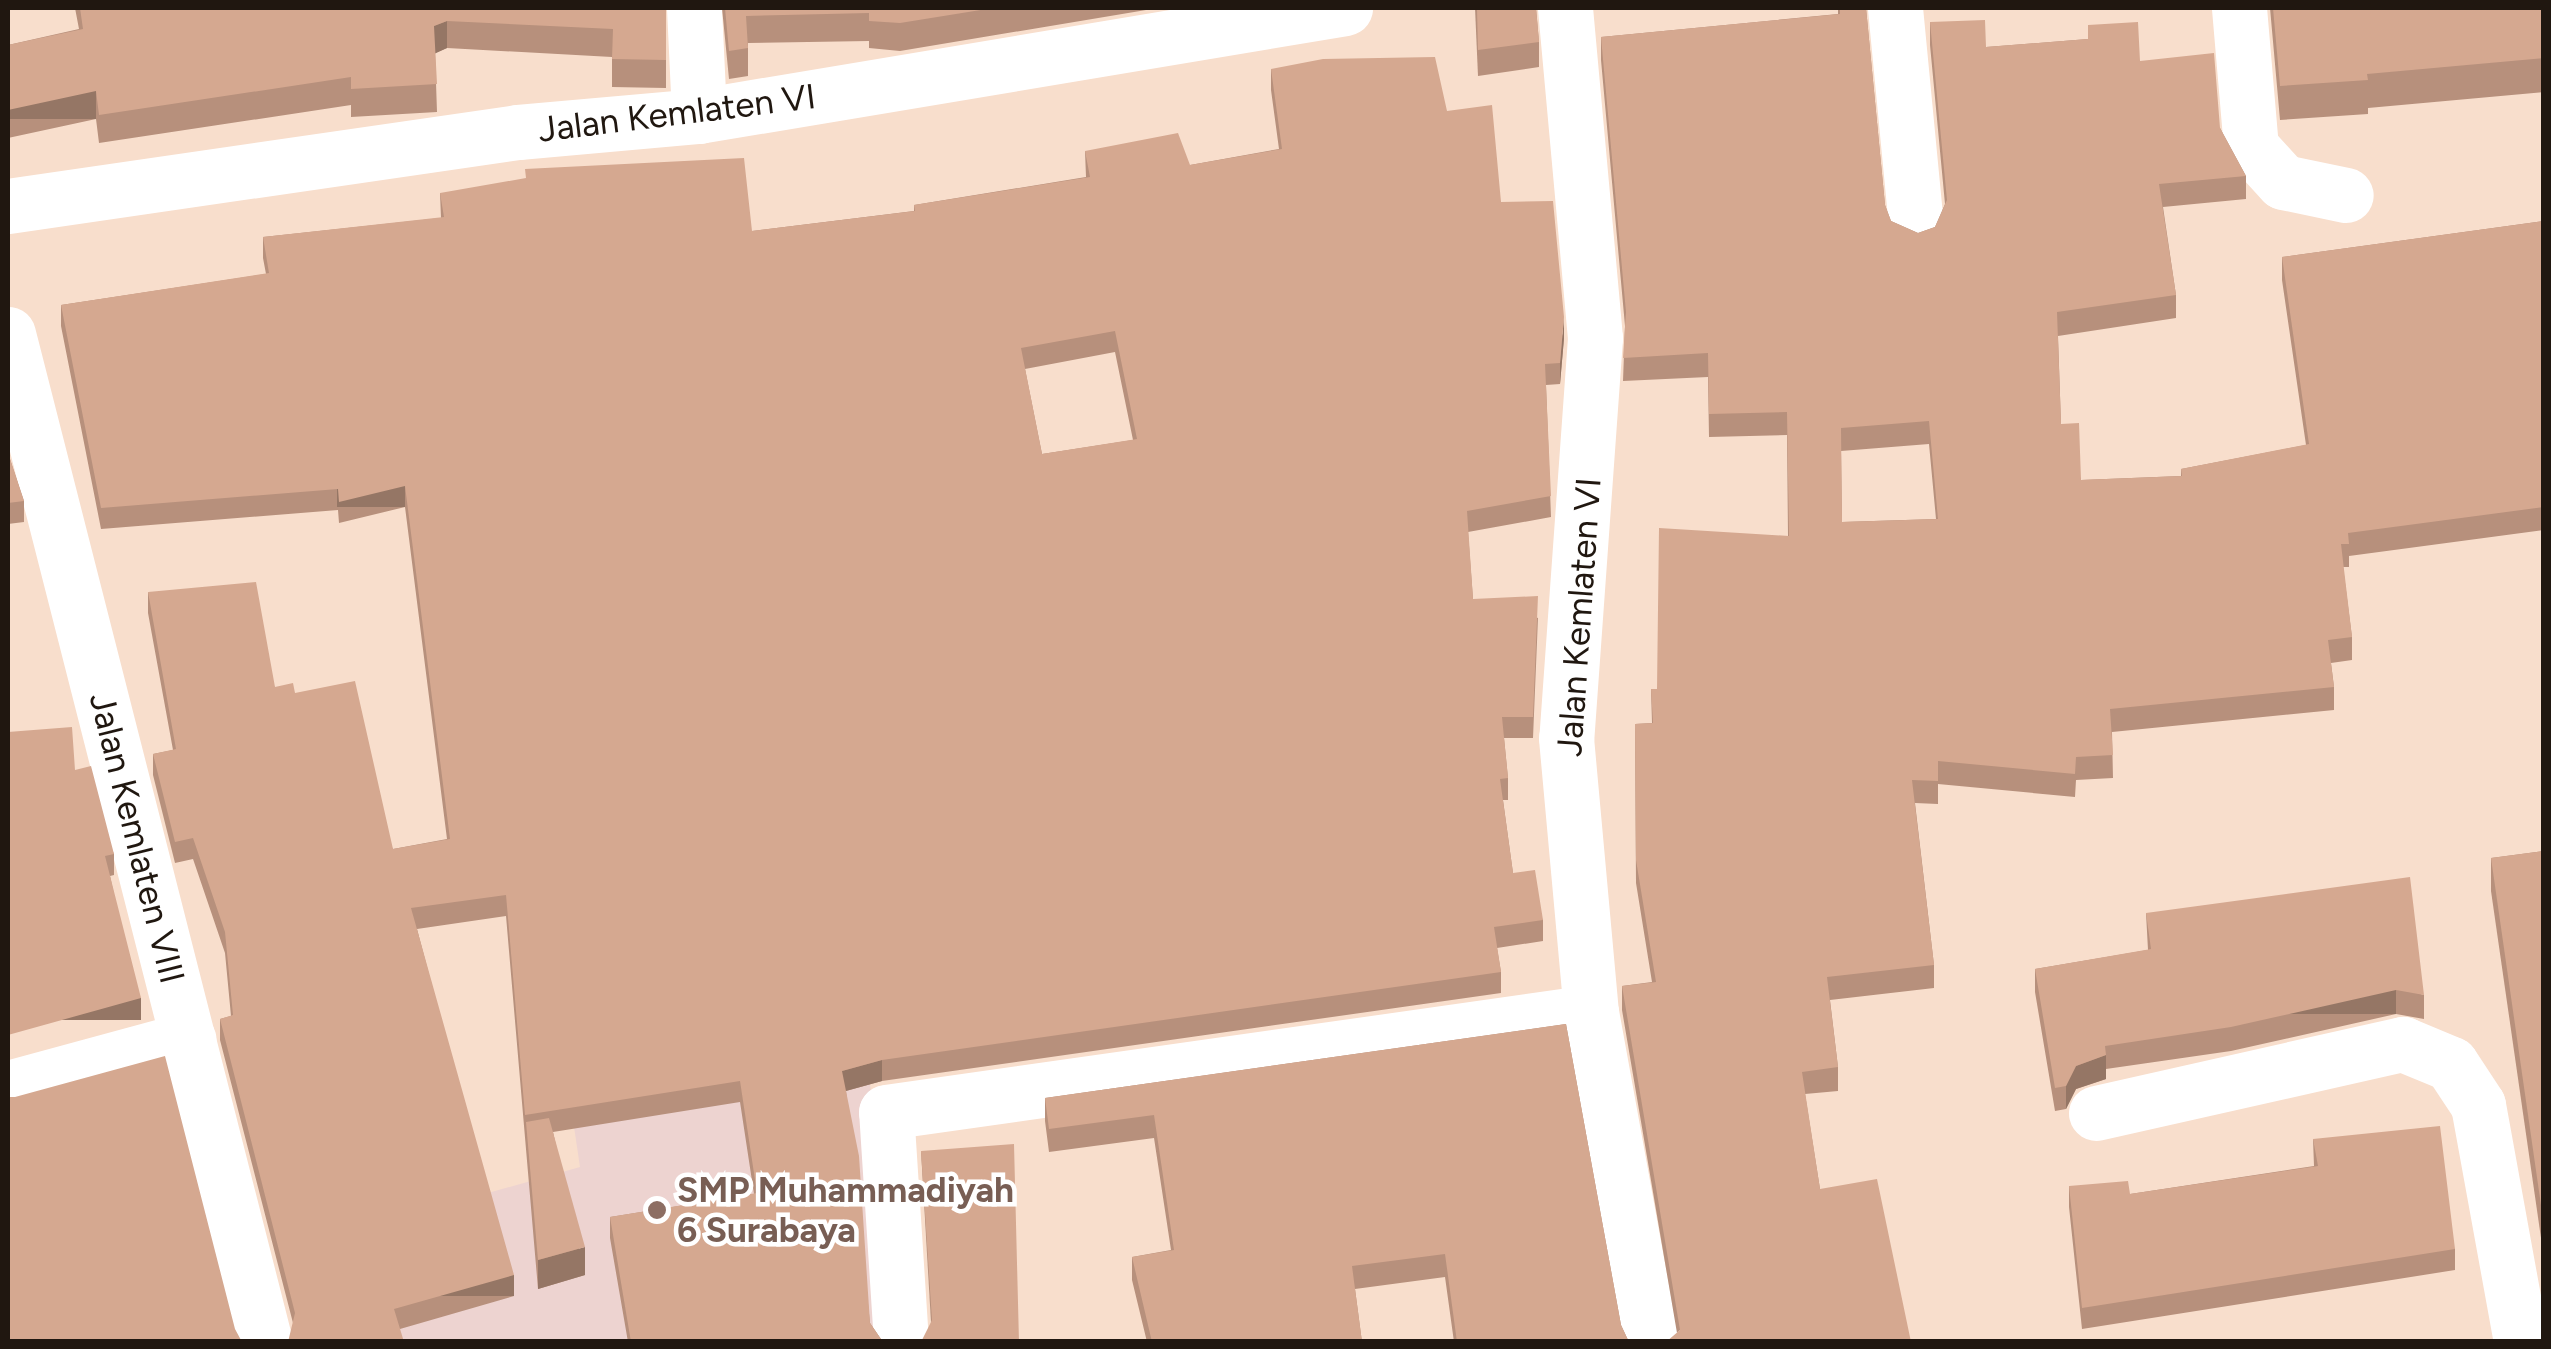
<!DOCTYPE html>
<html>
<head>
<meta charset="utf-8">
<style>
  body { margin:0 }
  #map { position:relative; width:2551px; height:1349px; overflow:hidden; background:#f8decc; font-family:Figtree,sans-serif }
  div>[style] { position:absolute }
  .education>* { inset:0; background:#edd3d0 }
  .minor>* { height:55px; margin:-27.5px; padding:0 27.5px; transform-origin:27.5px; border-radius:27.5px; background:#fff }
  .wall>* { inset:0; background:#b7907c }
  .shaded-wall>* { inset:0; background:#957665; transform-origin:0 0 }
  .building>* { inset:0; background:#d5a890 }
  .dots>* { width:28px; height:28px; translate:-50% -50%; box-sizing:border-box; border:5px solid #fff; border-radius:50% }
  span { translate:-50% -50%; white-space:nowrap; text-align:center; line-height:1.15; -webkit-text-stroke:9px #fff; paint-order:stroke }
  .street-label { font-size:35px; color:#201710 }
  .education-label { font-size:35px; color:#785e54; font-weight:700 }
  .left { translate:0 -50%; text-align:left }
  .frame { position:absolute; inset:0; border:10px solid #201710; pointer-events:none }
</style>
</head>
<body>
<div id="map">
  <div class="education">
    <i style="clip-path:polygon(864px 1029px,898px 1341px,302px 1341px,280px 1252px,580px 1167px,566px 1073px)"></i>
  </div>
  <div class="minor">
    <i style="left:694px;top:8px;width:108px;rotate:87.3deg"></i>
    <i style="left:1565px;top:8px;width:331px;rotate:84.8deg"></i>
    <i style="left:1595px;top:338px;width:401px;rotate:94.1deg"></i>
    <i style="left:1566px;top:738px;width:275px;rotate:84.8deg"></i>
    <i style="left:1591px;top:1012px;width:335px;rotate:79.7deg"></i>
    <i style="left:1895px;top:8px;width:218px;rotate:84.5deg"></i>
    <i style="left:2239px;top:8px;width:140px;rotate:85.1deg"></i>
    <i style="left:2251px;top:147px;width:47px;rotate:47.6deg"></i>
    <i style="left:2283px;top:182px;width:64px;rotate:11.7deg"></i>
    <i style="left:8px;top:206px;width:515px;rotate:-8.26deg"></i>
    <i style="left:518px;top:132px;width:182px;rotate:-5.1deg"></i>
    <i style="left:699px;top:116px;width:655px;rotate:-9.49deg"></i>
    <i style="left:8px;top:334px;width:1040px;rotate:75.7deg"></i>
    <i style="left:8px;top:1088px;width:187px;rotate:-15.2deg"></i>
    <i style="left:2096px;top:1113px;width:315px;rotate:-12.7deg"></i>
    <i style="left:2403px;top:1044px;width:52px;rotate:22.6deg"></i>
    <i style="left:2451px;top:1064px;width:49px;rotate:56.6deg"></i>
    <i style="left:2478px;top:1105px;width:241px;rotate:79.7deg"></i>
    <i style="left:901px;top:1342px;width:230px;rotate:-93.7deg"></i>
    <i style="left:886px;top:1112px;width:712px;rotate:-8.07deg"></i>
  </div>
  <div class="wall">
    <i style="clip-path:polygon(75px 8px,666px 8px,666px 88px,612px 87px,612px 57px,447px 48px,435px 53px,437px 112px,351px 117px,351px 105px,99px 143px,96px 119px,8px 138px,8px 45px,79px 29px)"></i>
    <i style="clip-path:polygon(722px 8px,1158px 8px,900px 51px,869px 48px,869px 41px,748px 43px,748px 76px,729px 79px)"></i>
    <i style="clip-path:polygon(1475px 8px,1536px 8px,1539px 42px,1539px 67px,1478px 76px)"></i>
    <i style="clip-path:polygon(evenodd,1838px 8px,1866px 8px,1885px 205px,1891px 221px,1918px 233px,1935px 227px,1945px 204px,1930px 45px,1930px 22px,1986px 47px,2088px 39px,2088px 25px,2140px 61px,2220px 128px,2246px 176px,2246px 199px,2163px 207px,2176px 295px,2176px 318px,2058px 336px,2061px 424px,2081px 480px,2181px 476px,2181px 469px,2306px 445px,2282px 280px,2282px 257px,2544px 221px,2544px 530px,2349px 556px,2349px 567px,2343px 567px,2352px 637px,2352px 660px,2331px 663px,2334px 687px,2334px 710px,2112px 732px,2113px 778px,2076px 780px,2075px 797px,1938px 784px,1938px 804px,1915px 803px,1934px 965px,1934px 988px,1830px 1000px,1838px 1067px,1838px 1091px,1805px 1094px,1820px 1189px,1677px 1333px,1622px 1010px,1622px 986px,1652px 982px,1636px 883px,1635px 724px,1652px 723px,1651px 689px,1657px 689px,1788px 536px,1787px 435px,1709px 437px,1708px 377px,1623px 381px,1625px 326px,1601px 60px,1601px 37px,1838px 14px,1838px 8px,1929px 444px,1936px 519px,1842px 522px,1841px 451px,1929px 444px)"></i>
    <i style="clip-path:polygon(2270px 8px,2544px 8px,2544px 92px,2368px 108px,2368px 114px,2280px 120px)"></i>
    <i style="clip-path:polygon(evenodd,1271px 69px,1447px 111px,1501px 202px,1564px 338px,1560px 384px,1546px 385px,1551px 517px,1468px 532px,1473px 599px,1538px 618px,1533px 738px,1504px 738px,1508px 778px,1508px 800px,1503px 800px,1513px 873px,1543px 920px,1543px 941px,1497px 948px,1501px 972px,1501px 993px,882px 1081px,846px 1091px,870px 1323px,883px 1342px,628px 1342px,610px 1238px,610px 1217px,754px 1194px,740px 1102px,553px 1132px,585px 1275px,538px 1289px,506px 916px,417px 929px,514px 1296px,400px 1329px,293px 1323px,220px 1040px,220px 1019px,231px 1016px,225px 953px,193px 859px,175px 863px,153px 775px,153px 754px,173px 750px,148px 613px,148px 592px,275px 687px,295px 693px,393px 849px,447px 839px,405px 507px,339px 523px,338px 510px,101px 529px,61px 326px,61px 305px,266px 274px,263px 258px,263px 237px,441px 218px,440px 193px,752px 231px,914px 211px,914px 205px,1086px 177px,1085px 151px,1190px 165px,1279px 149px,1271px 90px,1271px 69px,1115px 352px,1133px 440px,1042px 454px,1025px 369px,1115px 352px)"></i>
    <i style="clip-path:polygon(8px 453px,24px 501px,24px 522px,8px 524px,8px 537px)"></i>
    <i style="clip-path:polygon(75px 770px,114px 854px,114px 875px,110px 876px,141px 1020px)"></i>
    <i style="clip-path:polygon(2544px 851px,2544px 1259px,2491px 891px,2491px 858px)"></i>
    <i style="clip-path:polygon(2146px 913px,2424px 995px,2424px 1019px,2396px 1014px,2231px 1051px,2106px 1069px,2106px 1079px,2076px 1089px,2066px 1109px,2055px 1111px,2035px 992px,2035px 969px,2148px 950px)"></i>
    <i style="clip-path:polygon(1566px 1024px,1621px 1325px,1628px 1340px,1633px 1342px,1454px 1342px,1445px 1277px,1355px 1289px,1362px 1342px,1147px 1342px,1132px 1280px,1132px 1257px,1171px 1250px,1154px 1138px,1049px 1152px,1045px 1121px,1045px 1098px)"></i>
    <i style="clip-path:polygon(2313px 1139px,2455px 1249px,2455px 1270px,2082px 1329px,2069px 1207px,2069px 1186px,2130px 1194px,2314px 1166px)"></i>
    <i style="clip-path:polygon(921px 1151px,1019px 1342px,931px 1322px)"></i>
  </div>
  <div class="shaded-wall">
    <i style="clip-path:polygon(447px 21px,447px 48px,434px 54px,434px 26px)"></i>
    <i style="left:96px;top:91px;width:28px;height:90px;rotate:90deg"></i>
    <i style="clip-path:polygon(1564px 317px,1564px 338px,1560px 384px,1560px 363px)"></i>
    <i style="left:405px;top:486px;width:21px;height:68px;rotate:90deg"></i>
    <i style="left:2396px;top:990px;width:24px;height:169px;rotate:90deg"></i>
    <i style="left:141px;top:998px;width:22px;height:138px;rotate:90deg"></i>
    <i style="clip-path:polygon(2106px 1055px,2106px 1079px,2076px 1089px,2066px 1109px,2066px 1086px,2076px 1066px)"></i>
    <i style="clip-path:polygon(882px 1060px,882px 1081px,842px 1092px,842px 1071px)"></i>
    <i style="clip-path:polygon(585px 1247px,585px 1275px,538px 1289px,538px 1260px)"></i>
    <i style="left:514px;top:1275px;width:21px;height:125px;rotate:90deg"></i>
  </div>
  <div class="building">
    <i style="clip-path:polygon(80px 8px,666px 8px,666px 60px,612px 59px,613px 29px,447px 21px,434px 26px,437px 84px,351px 89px,351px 77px,99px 115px,96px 91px,8px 110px,8px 45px,83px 29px)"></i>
    <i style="clip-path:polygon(725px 8px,993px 8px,900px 23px,869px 21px,869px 13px,746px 16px,748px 48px,729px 51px)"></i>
    <i style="clip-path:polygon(1477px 8px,1536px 8px,1539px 42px,1478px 50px)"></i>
    <i style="clip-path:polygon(evenodd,1840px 8px,1866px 8px,1885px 205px,1891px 221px,1918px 233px,1935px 227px,1947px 200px,1930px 22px,1985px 20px,1986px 47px,2088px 39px,2088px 25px,2138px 22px,2140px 61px,2214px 53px,2220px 128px,2246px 176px,2159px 184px,2176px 295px,2057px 312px,2061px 424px,2079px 423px,2081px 480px,2182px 476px,2181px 469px,2309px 444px,2282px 257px,2544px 221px,2544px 507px,2348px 533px,2349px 544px,2341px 544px,2352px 637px,2328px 640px,2334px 687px,2110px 709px,2113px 755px,2076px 757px,2075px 774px,1938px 761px,1938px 781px,1912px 780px,1934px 965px,1827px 977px,1838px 1067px,1802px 1072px,1820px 1189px,1877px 1179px,1911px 1342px,1666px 1342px,1680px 1330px,1622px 986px,1656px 982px,1636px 860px,1635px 724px,1653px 723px,1651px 689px,1657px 689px,1659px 528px,1789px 536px,1787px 412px,1709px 414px,1708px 353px,1623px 358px,1626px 312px,1601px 37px,1840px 14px,1840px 8px,1929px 421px,1938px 519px,1842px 522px,1841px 428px,1929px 421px)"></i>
    <i style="clip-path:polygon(2273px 8px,2544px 8px,2544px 58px,2367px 74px,2368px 80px,2280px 86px)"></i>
    <i style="clip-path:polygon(evenodd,1435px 57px,1447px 111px,1492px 105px,1501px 202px,1553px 201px,1564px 317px,1560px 363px,1545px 364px,1551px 496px,1467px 511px,1473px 599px,1538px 596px,1533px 717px,1502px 717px,1508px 778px,1500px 779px,1513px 873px,1535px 870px,1543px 920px,1494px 927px,1501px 972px,882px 1060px,842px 1071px,859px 1156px,870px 1323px,883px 1342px,631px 1342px,610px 1217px,757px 1193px,740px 1081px,525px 1115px,506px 895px,411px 908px,514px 1275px,394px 1309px,404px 1342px,288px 1342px,295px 1313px,220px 1019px,233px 1015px,225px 932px,193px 838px,175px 842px,153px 754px,176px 749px,148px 592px,256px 582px,275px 687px,293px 683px,295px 693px,355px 681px,393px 849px,450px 839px,405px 486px,339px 502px,338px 489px,101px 508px,61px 305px,269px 273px,263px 237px,444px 217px,440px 193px,526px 178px,525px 169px,744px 158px,752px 231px,915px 211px,914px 205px,1090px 177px,1085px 151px,1178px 133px,1190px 165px,1282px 149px,1271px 69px,1323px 59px,1435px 57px,1115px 331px,1137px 439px,1042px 454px,1021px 348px,1115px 331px)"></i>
    <i style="clip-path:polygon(8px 453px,24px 501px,8px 503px)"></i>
    <i style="clip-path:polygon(72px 727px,75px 770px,91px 766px,114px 854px,105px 856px,141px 998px,8px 1035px,8px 732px)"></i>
    <i style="clip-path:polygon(2544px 851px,2544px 1226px,2491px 858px)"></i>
    <i style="clip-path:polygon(2410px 877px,2424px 995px,2396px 990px,2231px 1027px,2105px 1046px,2106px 1055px,2076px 1066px,2066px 1086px,2055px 1088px,2035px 969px,2151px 949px,2146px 913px)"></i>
    <i style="clip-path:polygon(1566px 1024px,1621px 1325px,1628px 1340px,1633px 1342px,1457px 1342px,1445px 1254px,1352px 1266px,1362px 1342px,1152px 1342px,1132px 1257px,1174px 1250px,1154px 1115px,1049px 1129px,1045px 1098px)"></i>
    <i style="clip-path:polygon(165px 1056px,235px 1329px,242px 1342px,8px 1342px,8px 1097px,15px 1097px)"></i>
    <i style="clip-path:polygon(549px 1118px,585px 1247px,538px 1260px,526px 1122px)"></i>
    <i style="clip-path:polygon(2440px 1126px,2455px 1249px,2082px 1308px,2069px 1186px,2128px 1181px,2130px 1194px,2318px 1166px,2313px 1139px)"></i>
    <i style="clip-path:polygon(1014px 1144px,1019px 1342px,921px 1342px,932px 1320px,921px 1151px)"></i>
  </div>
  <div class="dots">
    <i style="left:657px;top:1210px;background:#8d6e63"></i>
  </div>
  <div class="street-label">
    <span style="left:677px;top:113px;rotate:-7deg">Jalan Kemlaten VI</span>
    <span style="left:1579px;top:617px;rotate:-86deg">Jalan Kemlaten VI</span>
    <span style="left:137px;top:838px;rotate:76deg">Jalan Kemlaten VIII</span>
  </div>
  <div class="education-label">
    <span class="left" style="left:677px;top:1210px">SMP Muhammadiyah<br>6 Surabaya</span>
  </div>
  <div class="frame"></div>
</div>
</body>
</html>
